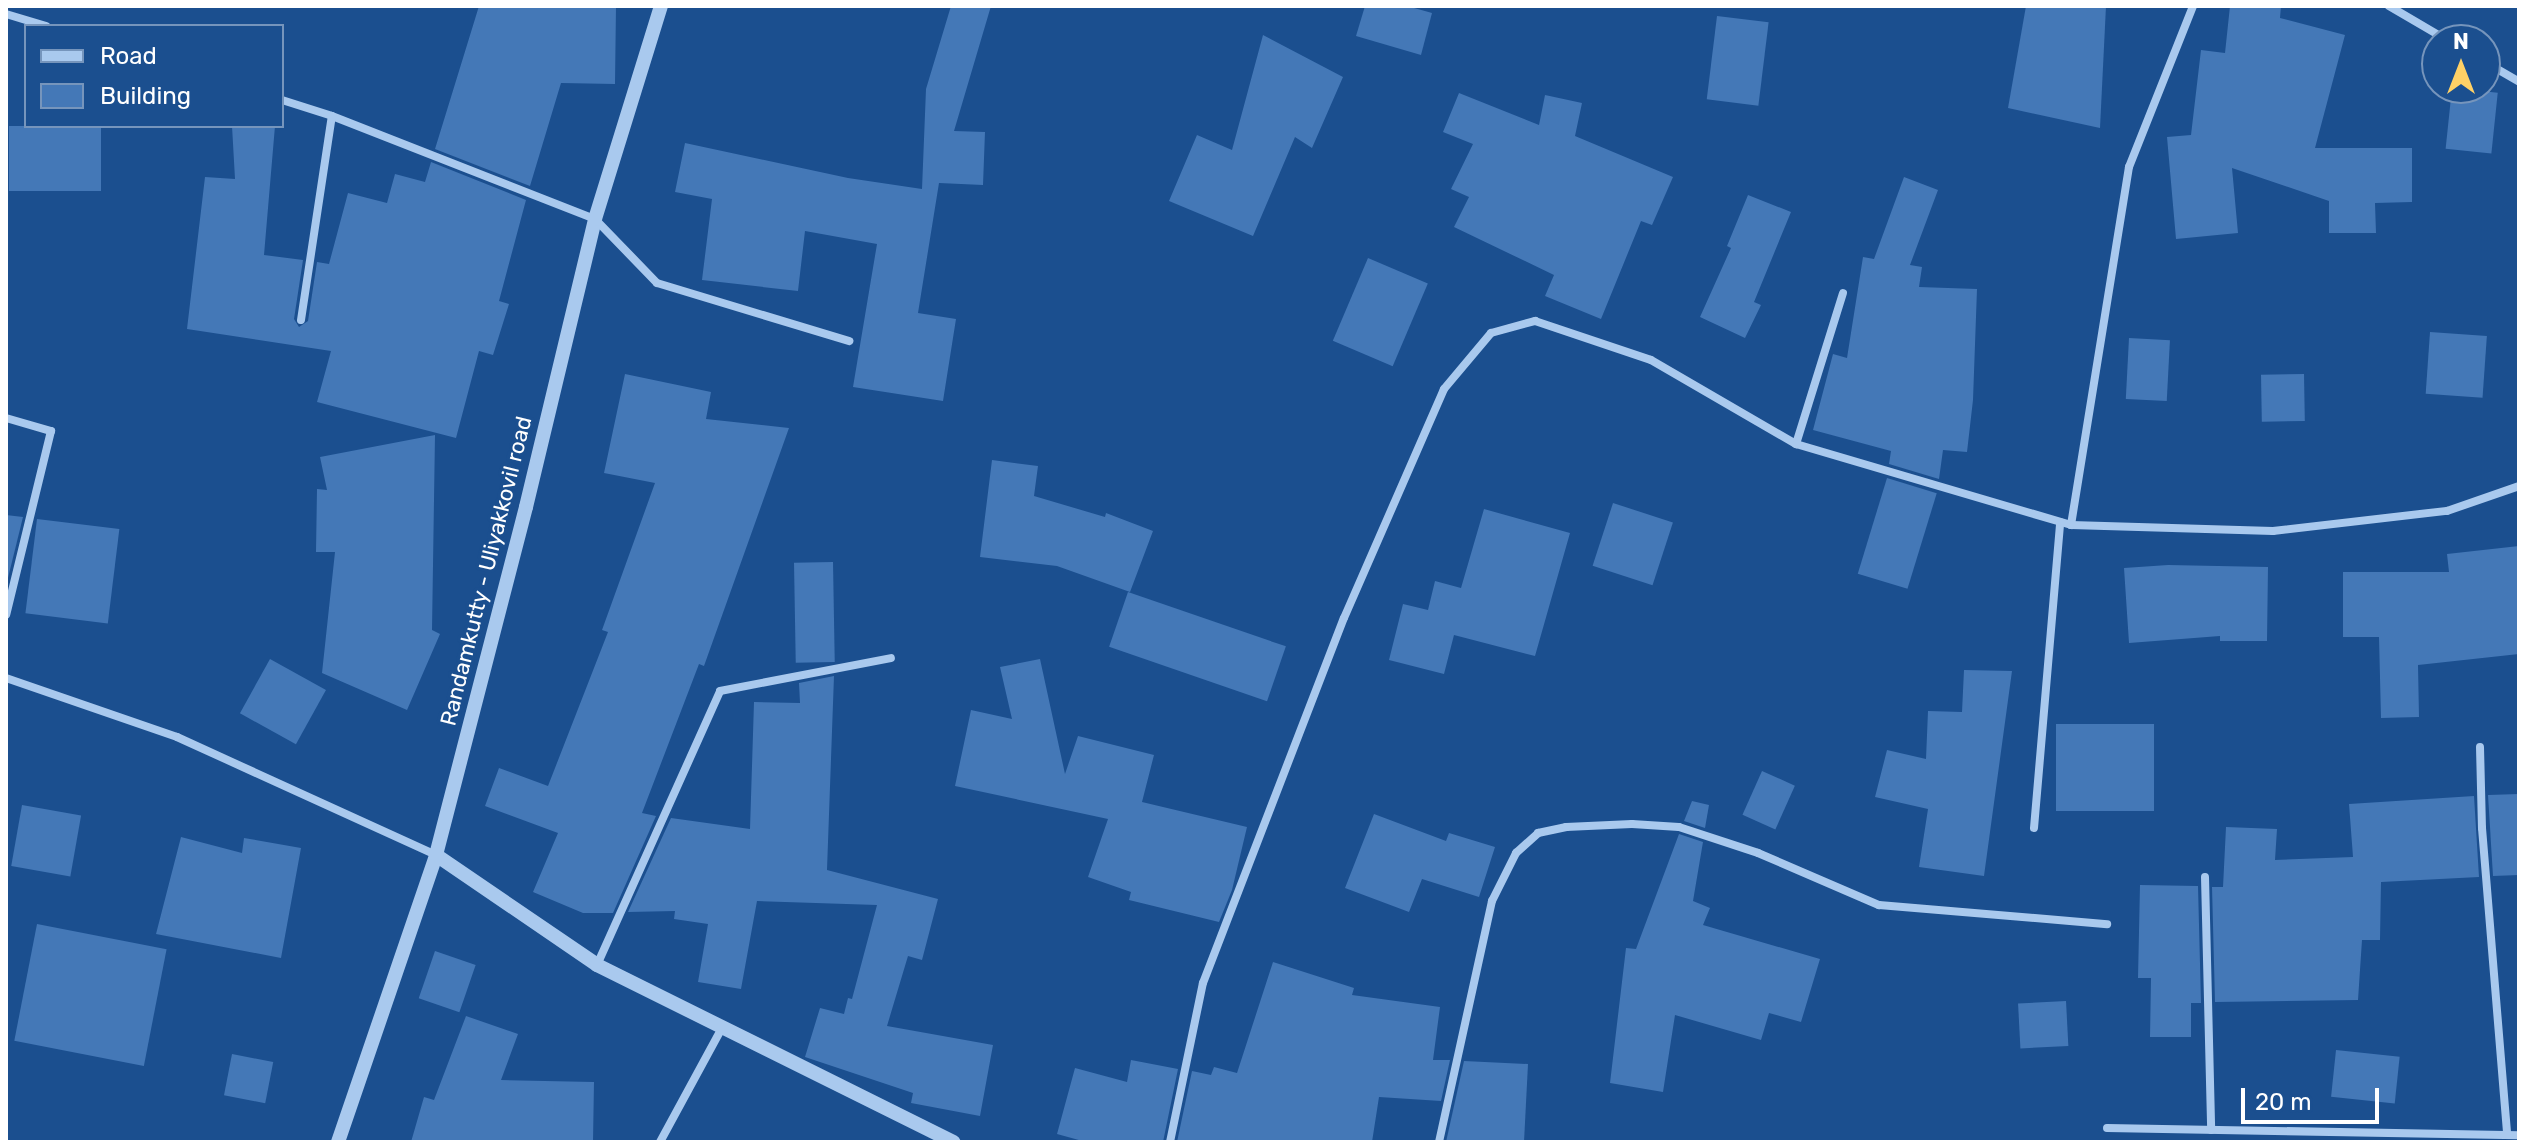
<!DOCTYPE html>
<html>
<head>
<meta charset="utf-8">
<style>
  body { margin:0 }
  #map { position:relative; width:2525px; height:1148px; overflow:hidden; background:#1b4f8f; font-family:Rubik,sans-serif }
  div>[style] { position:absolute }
  .building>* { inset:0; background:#4478b7; transform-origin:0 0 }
  .minor>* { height:8px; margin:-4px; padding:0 4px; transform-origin:4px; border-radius:4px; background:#a9c9ee }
  .tertiary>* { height:14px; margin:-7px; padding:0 7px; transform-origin:7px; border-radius:7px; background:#a9c9ee }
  span { translate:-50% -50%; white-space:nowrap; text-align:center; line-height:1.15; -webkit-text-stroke:7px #1b4f8f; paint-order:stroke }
  .street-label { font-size:22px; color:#fff }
  .frame { position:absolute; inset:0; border:8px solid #fff; pointer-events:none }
  .legend { position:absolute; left:24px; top:24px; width:260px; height:104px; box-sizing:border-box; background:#1b4f8f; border:2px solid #7695bc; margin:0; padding:10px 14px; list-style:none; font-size:24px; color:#fff }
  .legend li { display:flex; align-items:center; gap:16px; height:40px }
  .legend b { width:40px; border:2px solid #7695bc }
  .north { position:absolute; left:2421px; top:24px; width:80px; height:80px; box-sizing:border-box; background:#1b4f8f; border:2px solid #7695bc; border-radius:50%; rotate:0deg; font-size:22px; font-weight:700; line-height:32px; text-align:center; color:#fff }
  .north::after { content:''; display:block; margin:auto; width:28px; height:36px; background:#ffd166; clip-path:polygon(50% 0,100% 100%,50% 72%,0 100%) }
  .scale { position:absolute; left:2241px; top:1088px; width:138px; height:36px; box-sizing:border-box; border:4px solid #fff; border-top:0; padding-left:10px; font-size:24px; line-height:28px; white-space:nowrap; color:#fff; -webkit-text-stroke:6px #1b4f8f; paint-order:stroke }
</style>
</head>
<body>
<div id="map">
  <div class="building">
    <i style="clip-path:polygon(479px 6px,616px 6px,615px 84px,561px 83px,530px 186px,435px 149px)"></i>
    <i style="clip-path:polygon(951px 6px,991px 6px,954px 131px,985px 132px,983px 185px,939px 183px,918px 313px,956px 319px,943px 401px,853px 387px,877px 244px,805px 231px,798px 291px,702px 280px,712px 199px,675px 192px,685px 143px,848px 178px,922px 189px,926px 89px)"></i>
    <i style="clip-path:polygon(1365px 6px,1407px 6px,1432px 13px,1421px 55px,1356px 36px)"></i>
    <i style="clip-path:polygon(2026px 6px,2106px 6px,2100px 128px,2008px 108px)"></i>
    <i style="clip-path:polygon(2230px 6px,2281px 6px,2280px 18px,2345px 35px,2315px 148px,2412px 148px,2412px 202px,2375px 203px,2376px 233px,2329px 233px,2329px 201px,2232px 168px,2238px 233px,2176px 239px,2167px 137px,2191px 135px,2201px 50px,2225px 53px)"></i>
    <i style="left:1717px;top:16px;width:52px;height:84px;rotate:7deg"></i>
    <i style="clip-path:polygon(1263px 35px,1343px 77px,1312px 148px,1295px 137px,1253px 236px,1169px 201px,1197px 135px,1232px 150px)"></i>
    <i style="left:2452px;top:88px;width:46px;height:61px;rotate:6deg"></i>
    <i style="clip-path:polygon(1459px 93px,1539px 125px,1545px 95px,1582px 103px,1575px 136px,1673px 177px,1652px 225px,1641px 221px,1601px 319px,1545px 296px,1554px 275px,1454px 227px,1469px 197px,1451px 189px,1473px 144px,1443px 132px)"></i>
    <i style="left:9px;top:126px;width:92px;height:65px"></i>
    <i style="clip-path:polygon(232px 126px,275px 126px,264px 255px,303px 260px,294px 319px,299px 327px,308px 321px,317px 262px,329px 264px,348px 193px,387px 203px,395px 174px,425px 182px,431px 162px,526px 200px,499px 301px,509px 304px,493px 355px,479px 351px,456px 438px,317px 402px,331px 351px,187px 329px,205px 177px,235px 179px)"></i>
    <i style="clip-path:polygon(1904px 177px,1938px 190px,1910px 265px,1922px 267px,1919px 287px,1977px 289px,1973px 400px,1967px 452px,1943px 450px,1939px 479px,1889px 464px,1891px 451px,1813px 430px,1833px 354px,1847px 358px,1863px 257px,1874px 259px)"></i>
    <i style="clip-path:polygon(1748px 195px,1791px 212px,1754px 302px,1761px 305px,1745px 338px,1700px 317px,1731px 248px,1727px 246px)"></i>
    <i style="left:1368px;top:258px;width:65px;height:90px;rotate:23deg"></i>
    <i style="left:2430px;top:332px;width:57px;height:62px;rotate:4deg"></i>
    <i style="left:2129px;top:338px;width:41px;height:61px;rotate:3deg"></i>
    <i style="clip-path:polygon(625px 374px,711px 392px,706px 419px,789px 428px,704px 666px,699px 664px,642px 813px,656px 816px,613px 913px,583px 913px,533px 892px,558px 833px,485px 806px,499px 768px,548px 786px,608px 632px,602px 630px,655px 483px,604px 473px)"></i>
    <i style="left:2304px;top:374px;width:47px;height:43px;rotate:89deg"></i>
    <i style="clip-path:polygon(435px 435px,432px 630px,440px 634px,407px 710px,322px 673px,335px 552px,316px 552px,317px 489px,327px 490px,320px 457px)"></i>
    <i style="clip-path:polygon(992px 460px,1038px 466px,1034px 496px,1105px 517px,1106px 513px,1153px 531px,1130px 592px,1057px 566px,980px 557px)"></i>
    <i style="left:1887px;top:478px;width:52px;height:100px;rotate:17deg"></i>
    <i style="left:1613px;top:503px;width:63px;height:66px;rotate:18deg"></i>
    <i style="clip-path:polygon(1484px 509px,1570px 533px,1535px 656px,1454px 635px,1444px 674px,1389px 660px,1403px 604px,1428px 610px,1435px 581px,1461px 588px)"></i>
    <i style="clip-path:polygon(6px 515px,23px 517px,6px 586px)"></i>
    <i style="left:37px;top:519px;width:83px;height:95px;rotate:7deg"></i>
    <i style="clip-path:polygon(2519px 546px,2519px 654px,2418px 665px,2419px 717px,2381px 718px,2379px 637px,2343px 637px,2343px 572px,2449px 572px,2447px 554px)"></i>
    <i style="left:833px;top:562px;width:100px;height:39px;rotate:89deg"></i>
    <i style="clip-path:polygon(2168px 565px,2268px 567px,2267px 641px,2220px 641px,2220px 636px,2129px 643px,2124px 568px)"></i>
    <i style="left:1128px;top:592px;width:167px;height:58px;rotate:19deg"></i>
    <i style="left:270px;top:659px;width:64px;height:62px;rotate:29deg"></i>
    <i style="clip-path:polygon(1040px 659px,1065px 774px,1078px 736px,1154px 755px,1142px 802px,1247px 827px,1232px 890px,1219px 922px,1129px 900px,1131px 892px,1088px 877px,1108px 819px,955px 786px,971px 710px,1012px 719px,1000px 667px)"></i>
    <i style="clip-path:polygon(1964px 670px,2012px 671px,1984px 876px,1919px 867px,1928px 809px,1875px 797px,1887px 750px,1926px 759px,1928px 711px,1962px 712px)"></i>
    <i style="clip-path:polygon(834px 676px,827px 870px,938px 899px,922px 960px,908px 956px,887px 1026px,993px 1045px,980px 1116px,911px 1103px,913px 1093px,805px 1057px,820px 1008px,844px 1014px,848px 998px,852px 999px,877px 905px,757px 901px,741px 989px,698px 982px,708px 924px,674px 919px,675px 911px,628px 912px,671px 818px,750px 829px,754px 702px,800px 703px,799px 683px)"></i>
    <i style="left:2056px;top:724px;width:98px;height:87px"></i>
    <i style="left:1762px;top:771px;width:36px;height:48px;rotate:24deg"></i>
    <i style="clip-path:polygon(2519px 794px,2519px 875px,2493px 876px,2488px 795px)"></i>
    <i style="clip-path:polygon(2474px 796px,2479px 877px,2381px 882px,2380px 940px,2362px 940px,2358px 1000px,2215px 1002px,2212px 887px,2223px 887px,2226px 827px,2277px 829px,2275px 860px,2353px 857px,2349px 804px)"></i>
    <i style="clip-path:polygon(1692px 801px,1709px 805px,1705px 828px,1684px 821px)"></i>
    <i style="left:22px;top:805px;width:60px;height:62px;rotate:10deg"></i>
    <i style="clip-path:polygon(1374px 814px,1446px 841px,1449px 833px,1495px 847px,1479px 897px,1422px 879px,1409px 912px,1345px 888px)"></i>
    <i style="clip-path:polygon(1679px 834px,1703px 842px,1693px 901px,1710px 908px,1703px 925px,1820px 959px,1801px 1022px,1769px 1013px,1761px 1040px,1675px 1015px,1663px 1092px,1610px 1083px,1626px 948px,1636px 949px)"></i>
    <i style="clip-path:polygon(181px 837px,242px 853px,244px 838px,301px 848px,281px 958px,156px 934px)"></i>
    <i style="clip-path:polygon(2140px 885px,2198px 886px,2201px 1003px,2191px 1003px,2191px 1037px,2150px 1037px,2151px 978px,2138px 978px)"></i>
    <i style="left:37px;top:924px;width:132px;height:119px;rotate:11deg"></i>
    <i style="left:435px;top:951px;width:43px;height:50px;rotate:19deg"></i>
    <i style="clip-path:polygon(1273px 962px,1354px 988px,1352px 995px,1440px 1007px,1433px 1060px,1450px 1060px,1441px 1101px,1379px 1097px,1372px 1142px,1177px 1142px,1192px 1071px,1211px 1075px,1214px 1067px,1237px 1073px)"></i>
    <i style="left:2066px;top:1001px;width:45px;height:48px;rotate:87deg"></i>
    <i style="clip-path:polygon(466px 1016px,518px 1034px,501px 1080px,594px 1082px,593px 1142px,411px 1142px,424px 1097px,434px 1100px)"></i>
    <i style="left:2336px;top:1050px;width:64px;height:47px;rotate:6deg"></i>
    <i style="left:232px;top:1054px;width:42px;height:42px;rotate:11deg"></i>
    <i style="clip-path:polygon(1131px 1060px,1178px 1069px,1163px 1142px,1086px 1142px,1057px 1134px,1075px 1068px,1127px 1082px)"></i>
    <i style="clip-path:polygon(1464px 1061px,1528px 1064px,1524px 1142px,1446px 1142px)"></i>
  </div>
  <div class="minor">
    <i style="left:2389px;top:6px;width:67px;rotate:30.4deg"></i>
    <i style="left:6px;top:14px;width:42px;rotate:16.7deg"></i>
    <i style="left:2485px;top:62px;width:39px;rotate:30deg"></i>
    <i style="left:282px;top:100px;width:52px;rotate:17.7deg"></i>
    <i style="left:332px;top:116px;width:282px;rotate:21.4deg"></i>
    <i style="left:595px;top:219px;width:89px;rotate:45.9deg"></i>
    <i style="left:657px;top:283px;width:201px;rotate:16.8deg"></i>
    <i style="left:301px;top:320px;width:206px;rotate:-81.4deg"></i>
    <i style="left:6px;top:418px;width:47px;rotate:16.1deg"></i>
    <i style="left:51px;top:431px;width:189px;rotate:103.7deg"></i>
    <i style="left:1796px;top:444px;width:158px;rotate:-72.7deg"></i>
    <i style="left:2071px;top:525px;width:363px;rotate:-80.8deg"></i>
    <i style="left:2129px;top:167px;width:173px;rotate:-68.3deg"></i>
    <i style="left:6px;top:678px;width:181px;rotate:19deg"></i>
    <i style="left:177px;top:737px;width:285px;rotate:24.5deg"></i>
    <i style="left:2480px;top:747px;width:81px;rotate:88.6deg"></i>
    <i style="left:2482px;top:828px;width:307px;rotate:85.3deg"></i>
    <i style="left:2034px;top:828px;width:307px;rotate:-85.1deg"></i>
    <i style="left:2205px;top:877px;width:253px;rotate:88.6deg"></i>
    <i style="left:597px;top:965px;width:300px;rotate:-65.8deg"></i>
    <i style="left:720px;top:691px;width:174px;rotate:-10.9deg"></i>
    <i style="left:2107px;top:1128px;width:412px;rotate:1deg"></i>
    <i style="left:660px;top:1142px;width:132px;rotate:-61.5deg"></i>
    <i style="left:1170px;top:1142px;width:162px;rotate:-78.3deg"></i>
    <i style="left:1203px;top:983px;width:391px;rotate:-68.9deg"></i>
    <i style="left:1344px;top:618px;width:250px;rotate:-66.4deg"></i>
    <i style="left:1444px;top:389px;width:73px;rotate:-50deg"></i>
    <i style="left:1491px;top:333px;width:46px;rotate:-15.3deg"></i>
    <i style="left:1535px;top:321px;width:122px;rotate:18.6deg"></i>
    <i style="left:1651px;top:360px;width:168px;rotate:30.1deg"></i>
    <i style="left:1796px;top:444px;width:287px;rotate:16.4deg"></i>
    <i style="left:2071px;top:525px;width:202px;rotate:1.7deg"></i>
    <i style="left:2273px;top:531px;width:175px;rotate:-6.6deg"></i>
    <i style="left:2447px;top:511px;width:76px;rotate:-19.1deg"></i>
    <i style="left:1439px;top:1142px;width:247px;rotate:-77.6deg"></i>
    <i style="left:1492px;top:901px;width:54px;rotate:-63.4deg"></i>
    <i style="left:1516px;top:853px;width:30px;rotate:-42deg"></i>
    <i style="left:1538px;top:833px;width:29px;rotate:-12deg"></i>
    <i style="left:1566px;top:827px;width:66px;rotate:-2.6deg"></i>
    <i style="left:1632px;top:824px;width:47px;rotate:3.7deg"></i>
    <i style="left:1679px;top:827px;width:83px;rotate:18.2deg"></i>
    <i style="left:1758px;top:853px;width:132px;rotate:23.3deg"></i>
    <i style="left:1879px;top:905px;width:229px;rotate:4.8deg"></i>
  </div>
  <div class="tertiary">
    <i style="left:436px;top:855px;width:195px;rotate:34.3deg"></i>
    <i style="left:597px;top:965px;width:398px;rotate:26.4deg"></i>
    <i style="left:338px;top:1142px;width:303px;rotate:-71.1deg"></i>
    <i style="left:436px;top:855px;width:359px;rotate:-75.5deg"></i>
    <i style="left:526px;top:507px;width:296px;rotate:-76.5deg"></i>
    <i style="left:595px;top:219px;width:223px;rotate:-72.8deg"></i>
  </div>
  <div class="street-label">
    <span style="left:486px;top:571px;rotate:-76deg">Randamkutty - Uliyakkovil road</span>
  </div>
  <div class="frame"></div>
  <ul class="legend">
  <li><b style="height:10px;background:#a9c9ee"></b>Road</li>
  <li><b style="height:22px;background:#4478b7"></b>Building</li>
  </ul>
  <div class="north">N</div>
  <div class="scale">20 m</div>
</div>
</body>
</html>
